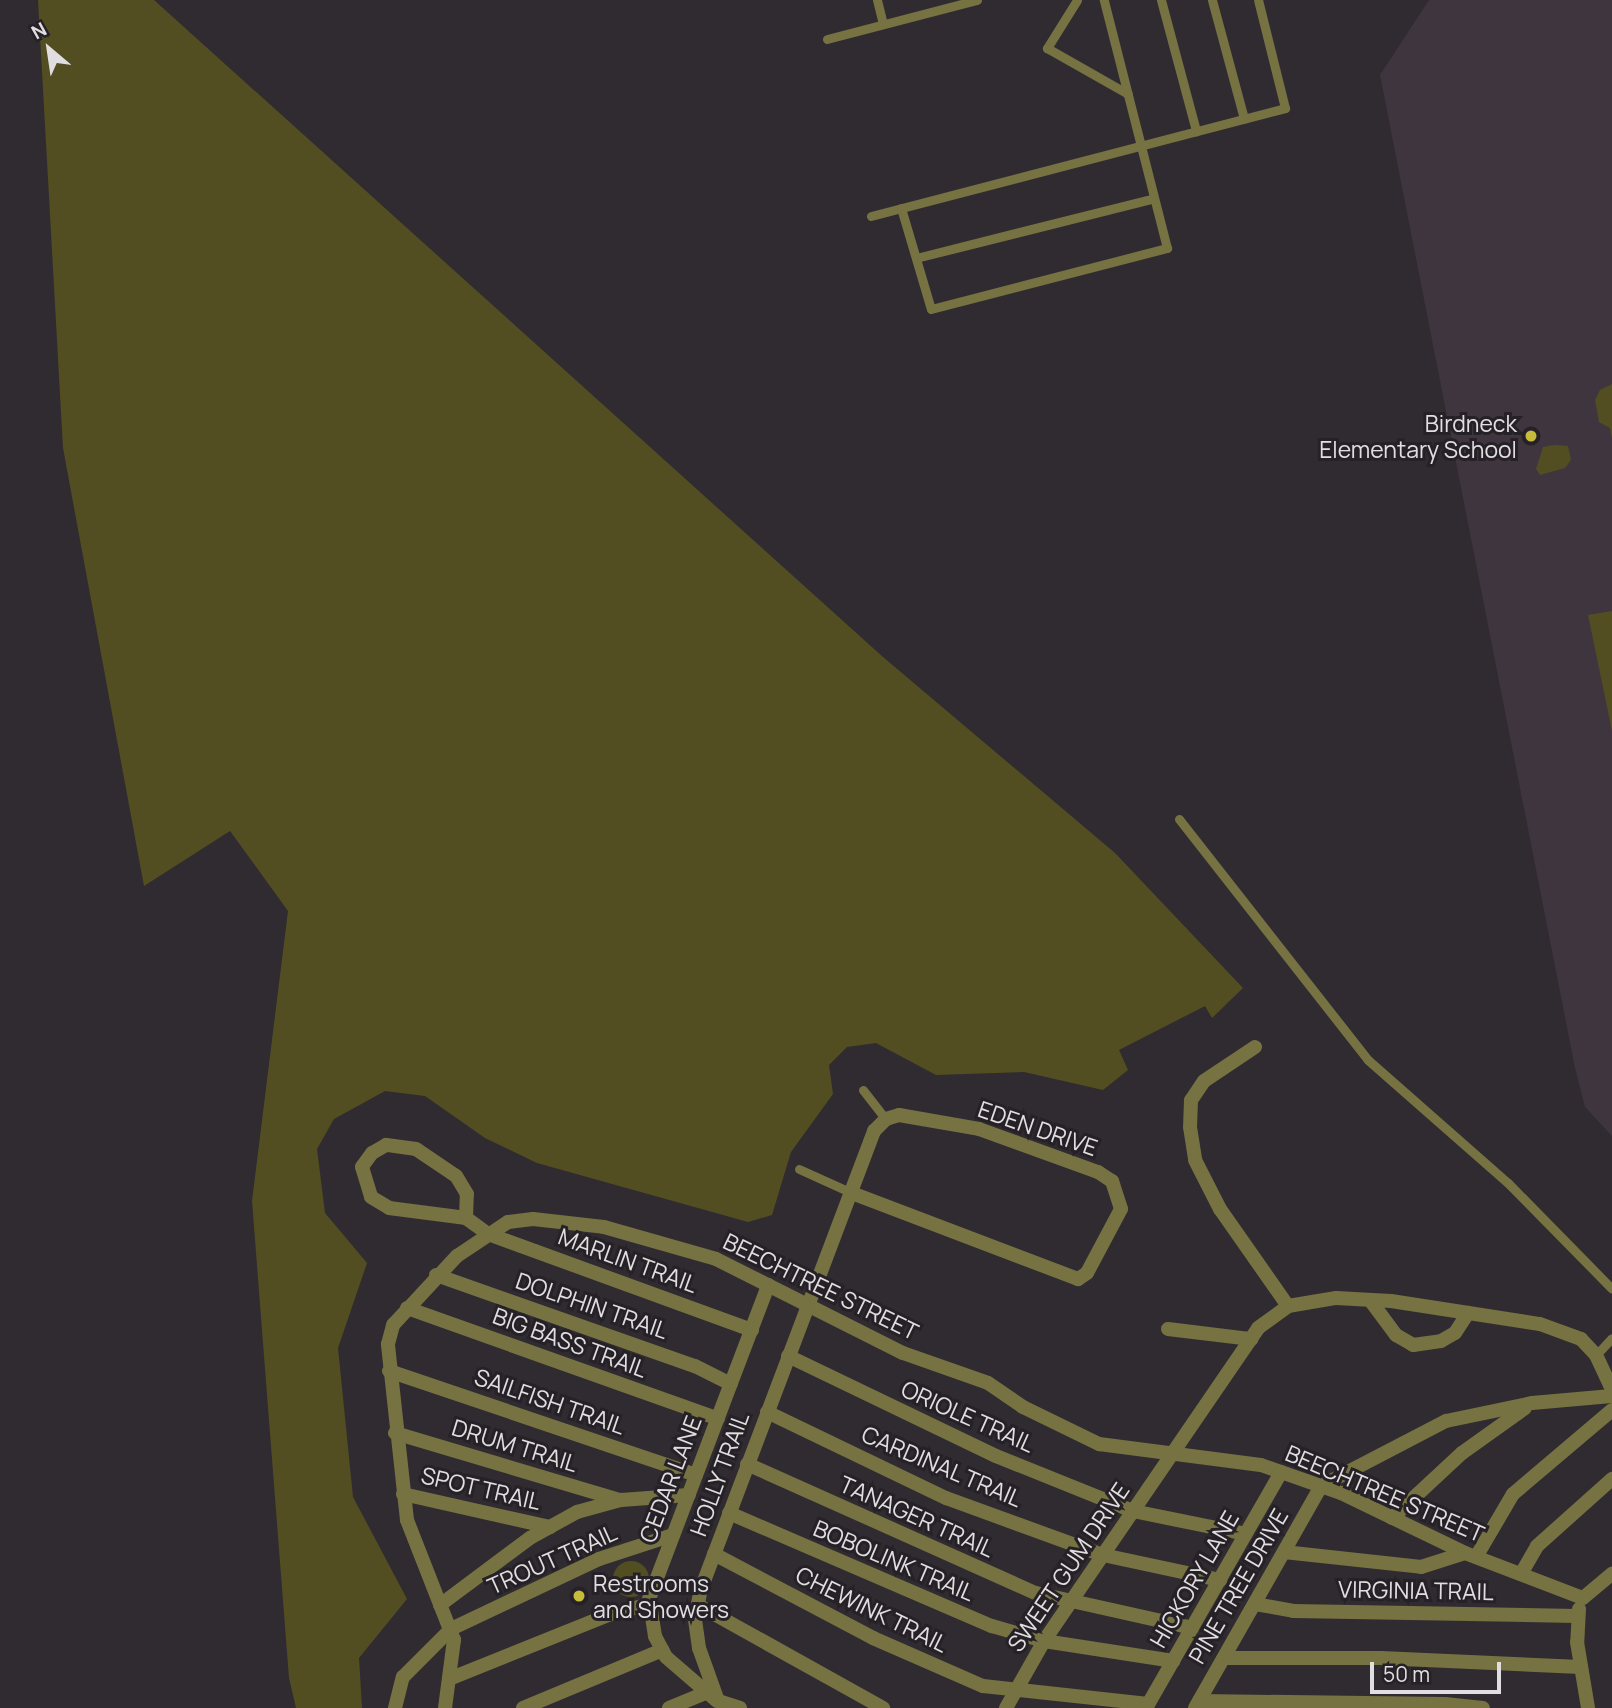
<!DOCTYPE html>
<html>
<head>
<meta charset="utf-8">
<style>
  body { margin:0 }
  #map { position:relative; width:1612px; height:1708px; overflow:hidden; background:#302b30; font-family:Manrope,sans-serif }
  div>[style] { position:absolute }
  .built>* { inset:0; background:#3f353f }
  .green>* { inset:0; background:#524e21 }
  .round { border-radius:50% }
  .lane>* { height:9px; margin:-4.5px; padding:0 4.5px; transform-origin:4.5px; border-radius:4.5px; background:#767242 }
  .street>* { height:14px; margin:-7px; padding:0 7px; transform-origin:7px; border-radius:7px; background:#767242 }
  .dots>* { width:19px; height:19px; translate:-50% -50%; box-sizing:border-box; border:4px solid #262126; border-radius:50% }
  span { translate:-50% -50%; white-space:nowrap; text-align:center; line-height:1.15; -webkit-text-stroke:6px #262126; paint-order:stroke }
  .poi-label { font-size:23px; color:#e1dee1 }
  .right { translate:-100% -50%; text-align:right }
  .left { translate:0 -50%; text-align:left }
  .street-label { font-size:23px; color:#e1dee1 }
  .north { position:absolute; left:14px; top:14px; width:70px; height:70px; -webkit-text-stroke:5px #262126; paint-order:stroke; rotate:331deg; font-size:19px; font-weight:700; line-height:28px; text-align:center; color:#e1dee1 }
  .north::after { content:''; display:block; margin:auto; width:24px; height:32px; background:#e1dee1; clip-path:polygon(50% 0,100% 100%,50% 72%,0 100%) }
  .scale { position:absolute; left:1370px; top:1662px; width:131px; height:32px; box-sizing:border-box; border:4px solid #e1dee1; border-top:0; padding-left:9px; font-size:21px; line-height:24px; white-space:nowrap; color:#e1dee1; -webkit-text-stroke:5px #262126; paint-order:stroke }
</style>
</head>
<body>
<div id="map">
  <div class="built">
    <i style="clip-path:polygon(1429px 0,1612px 0,1612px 1136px,1585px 1107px,1575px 1068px,1380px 75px)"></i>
  </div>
  <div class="green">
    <i style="clip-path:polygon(38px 0,154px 0,883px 657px,1115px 853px,1243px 988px,1212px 1018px,1205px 1006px,1119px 1050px,1128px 1070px,1103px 1090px,1024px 1072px,936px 1075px,876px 1043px,847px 1047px,829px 1065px,833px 1094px,791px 1152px,772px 1215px,748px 1222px,537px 1163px,485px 1138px,425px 1096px,385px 1091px,334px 1119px,317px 1149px,325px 1213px,367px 1263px,338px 1348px,353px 1497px,407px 1599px,359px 1658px,362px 1708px,296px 1708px,289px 1678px,252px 1201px,288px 911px,230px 831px,144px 886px,63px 448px)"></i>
    <i style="clip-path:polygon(1612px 384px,1612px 439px,1610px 428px,1599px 422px,1595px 400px,1600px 390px)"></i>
    <i style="clip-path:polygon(1554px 445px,1568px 446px,1571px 460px,1565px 468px,1540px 475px,1536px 469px,1543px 447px)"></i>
    <i style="clip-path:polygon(1612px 611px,1612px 731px,1588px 615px)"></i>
    <i class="round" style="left:613px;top:1561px;width:36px;height:36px"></i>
  </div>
  <div class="lane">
    <i style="left:877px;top:0;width:25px;rotate:76deg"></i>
    <i style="left:1077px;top:0;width:57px;rotate:122deg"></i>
    <i style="left:1047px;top:48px;width:93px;rotate:29.6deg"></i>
    <i style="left:1161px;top:0;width:136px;rotate:75deg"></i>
    <i style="left:1212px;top:0;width:123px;rotate:74.9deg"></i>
    <i style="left:827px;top:39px;width:155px;rotate:-14.6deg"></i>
    <i style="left:901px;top:208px;width:105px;rotate:73.5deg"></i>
    <i style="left:931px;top:309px;width:244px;rotate:-14.5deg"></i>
    <i style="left:1167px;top:248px;width:256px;rotate:-104.3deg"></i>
    <i style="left:871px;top:216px;width:428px;rotate:-14.6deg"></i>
    <i style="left:1285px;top:108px;width:111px;rotate:-104deg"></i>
    <i style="left:916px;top:258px;width:245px;rotate:-14.1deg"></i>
    <i style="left:1179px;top:819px;width:306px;rotate:51.9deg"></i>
    <i style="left:1368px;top:1060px;width:186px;rotate:41.3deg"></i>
    <i style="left:1508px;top:1183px;width:148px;rotate:45.5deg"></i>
    <i style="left:863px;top:1090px;width:37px;rotate:52deg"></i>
    <i style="left:799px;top:1169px;width:58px;rotate:24.4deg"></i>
    <i style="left:1596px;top:1355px;width:23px;rotate:-47deg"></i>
  </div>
  <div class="street">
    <i style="left:1255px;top:1047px;width:61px;rotate:146.3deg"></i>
    <i style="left:1204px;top:1081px;width:23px;rotate:124deg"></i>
    <i style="left:1191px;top:1100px;width:27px;rotate:92deg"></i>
    <i style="left:1190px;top:1127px;width:33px;rotate:81deg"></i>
    <i style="left:1195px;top:1160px;width:55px;rotate:63deg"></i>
    <i style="left:1220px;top:1209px;width:118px;rotate:55deg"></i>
    <i style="left:466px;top:1218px;width:24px;rotate:-88deg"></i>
    <i style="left:467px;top:1194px;width:21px;rotate:-121deg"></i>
    <i style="left:456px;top:1176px;width:48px;rotate:-146deg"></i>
    <i style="left:416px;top:1149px;width:30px;rotate:-172deg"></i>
    <i style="left:386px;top:1145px;width:16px;rotate:150deg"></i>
    <i style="left:372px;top:1153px;width:17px;rotate:126deg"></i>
    <i style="left:362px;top:1167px;width:31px;rotate:73deg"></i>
    <i style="left:371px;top:1197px;width:21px;rotate:31deg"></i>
    <i style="left:389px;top:1208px;width:78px;rotate:7.4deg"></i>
    <i style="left:466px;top:1218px;width:27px;rotate:36deg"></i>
    <i style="left:488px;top:1234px;width:281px;rotate:20deg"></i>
    <i style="left:436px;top:1275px;width:275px;rotate:19.4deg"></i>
    <i style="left:695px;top:1366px;width:40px;rotate:26.6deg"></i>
    <i style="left:1370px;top:1300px;width:44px;rotate:53.4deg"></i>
    <i style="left:1396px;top:1335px;width:20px;rotate:30deg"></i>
    <i style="left:1413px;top:1345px;width:28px;rotate:-8deg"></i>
    <i style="left:1441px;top:1341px;width:16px;rotate:-30deg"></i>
    <i style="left:1455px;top:1333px;width:24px;rotate:-57deg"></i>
    <i style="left:407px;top:1308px;width:330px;rotate:19.6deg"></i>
    <i style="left:1168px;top:1329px;width:84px;rotate:6.9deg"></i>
    <i style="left:788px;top:1356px;width:231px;rotate:25.7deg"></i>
    <i style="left:996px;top:1456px;width:148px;rotate:21.9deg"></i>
    <i style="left:1133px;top:1511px;width:115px;rotate:11.5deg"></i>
    <i style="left:389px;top:1371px;width:324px;rotate:18.7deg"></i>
    <i style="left:767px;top:1412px;width:199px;rotate:25.7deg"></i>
    <i style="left:946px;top:1498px;width:167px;rotate:20deg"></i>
    <i style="left:1103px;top:1555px;width:120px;rotate:12.1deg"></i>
    <i style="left:395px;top:1433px;width:235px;rotate:16.6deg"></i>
    <i style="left:747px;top:1464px;width:316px;rotate:24.1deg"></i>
    <i style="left:1036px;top:1593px;width:160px;rotate:12.6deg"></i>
    <i style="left:403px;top:1494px;width:151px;rotate:12.7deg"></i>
    <i style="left:729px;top:1513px;width:286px;rotate:23.3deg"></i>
    <i style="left:992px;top:1626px;width:54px;rotate:16.1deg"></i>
    <i style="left:1044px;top:1641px;width:131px;rotate:8.8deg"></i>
    <i style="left:1392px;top:1518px;width:96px;rotate:-42.9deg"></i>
    <i style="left:1462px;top:1453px;width:77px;rotate:-35.5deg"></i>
    <i style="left:1284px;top:1552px;width:138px;rotate:6.2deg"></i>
    <i style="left:1421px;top:1567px;width:46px;rotate:-17.7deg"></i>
    <i style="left:714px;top:1554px;width:180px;rotate:27.8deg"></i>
    <i style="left:873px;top:1638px;width:120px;rotate:23.6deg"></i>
    <i style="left:983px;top:1686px;width:166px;rotate:6.2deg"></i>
    <i style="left:1476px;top:1557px;width:73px;rotate:-59.6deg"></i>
    <i style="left:1513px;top:1494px;width:130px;rotate:-40.3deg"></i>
    <i style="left:1521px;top:1574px;width:32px;rotate:-60deg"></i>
    <i style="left:1537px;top:1546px;width:101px;rotate:-41.8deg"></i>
    <i style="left:1583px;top:1598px;width:38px;rotate:-40deg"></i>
    <i style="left:1255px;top:1604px;width:39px;rotate:10deg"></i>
    <i style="left:1293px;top:1611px;width:284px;rotate:1deg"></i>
    <i style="left:440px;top:1605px;width:112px;rotate:-36.7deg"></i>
    <i style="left:530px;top:1538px;width:54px;rotate:-29deg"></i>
    <i style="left:577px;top:1512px;width:46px;rotate:-15.3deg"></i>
    <i style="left:621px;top:1500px;width:68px;rotate:-4.2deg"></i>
    <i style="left:698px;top:1605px;width:212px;rotate:29.1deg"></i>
    <i style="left:1579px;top:1609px;width:33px;rotate:93deg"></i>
    <i style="left:1577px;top:1642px;width:67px;rotate:80.5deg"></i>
    <i style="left:1224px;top:1658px;width:157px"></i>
    <i style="left:1381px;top:1658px;width:200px;rotate:2.6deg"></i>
    <i style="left:449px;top:1679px;width:175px;rotate:-21.9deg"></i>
    <i style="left:611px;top:1614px;width:40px;rotate:-14.4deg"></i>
    <i style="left:717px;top:1701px;width:67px;rotate:-139.2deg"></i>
    <i style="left:666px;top:1657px;width:24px;rotate:-118deg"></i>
    <i style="left:655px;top:1636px;width:37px;rotate:-99deg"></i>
    <i style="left:649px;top:1599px;width:336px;rotate:-69.2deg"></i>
    <i style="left:1199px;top:1701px;width:246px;rotate:0.7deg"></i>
    <i style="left:1445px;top:1704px;width:38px;rotate:6deg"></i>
    <i style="left:395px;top:1708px;width:32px;rotate:-76deg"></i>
    <i style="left:403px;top:1677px;width:68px;rotate:-45deg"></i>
    <i style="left:451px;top:1629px;width:164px;rotate:-25.3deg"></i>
    <i style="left:599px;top:1559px;width:78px;rotate:-18deg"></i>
    <i style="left:445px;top:1708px;width:69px;rotate:-82.5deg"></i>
    <i style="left:454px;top:1640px;width:129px;rotate:-111.4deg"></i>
    <i style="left:407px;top:1520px;width:177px;rotate:-96.2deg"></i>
    <i style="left:388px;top:1344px;width:20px;rotate:-75deg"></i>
    <i style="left:393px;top:1325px;width:94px;rotate:-47.2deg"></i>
    <i style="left:457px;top:1256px;width:61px;rotate:-33.7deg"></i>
    <i style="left:508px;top:1222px;width:25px;rotate:-7deg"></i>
    <i style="left:533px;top:1219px;width:71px;rotate:6.4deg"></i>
    <i style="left:604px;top:1227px;width:116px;rotate:15.9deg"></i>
    <i style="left:716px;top:1259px;width:209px;rotate:26.7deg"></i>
    <i style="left:903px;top:1353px;width:90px;rotate:19.4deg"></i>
    <i style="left:988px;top:1383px;width:42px;rotate:34.4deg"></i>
    <i style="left:1023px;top:1407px;width:85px;rotate:26deg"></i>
    <i style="left:1099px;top:1444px;width:163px;rotate:7.4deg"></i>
    <i style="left:1261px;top:1465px;width:85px;rotate:19.3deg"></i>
    <i style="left:1341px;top:1493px;width:138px;rotate:25.8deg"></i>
    <i style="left:1465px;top:1553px;width:126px;rotate:20.9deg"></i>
    <i style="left:523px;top:1708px;width:151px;rotate:-22.6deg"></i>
    <i style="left:669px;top:1708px;width:42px;rotate:-22.3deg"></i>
    <i style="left:740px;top:1708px;width:23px;rotate:-162deg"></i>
    <i style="left:718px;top:1701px;width:56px;rotate:-109.7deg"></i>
    <i style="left:699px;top:1648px;width:29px;rotate:-98deg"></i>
    <i style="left:695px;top:1619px;width:31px;rotate:-79deg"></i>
    <i style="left:701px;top:1589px;width:490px;rotate:-69.3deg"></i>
    <i style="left:874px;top:1131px;width:17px;rotate:-45deg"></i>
    <i style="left:886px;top:1119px;width:14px;rotate:-17deg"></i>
    <i style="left:899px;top:1115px;width:81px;rotate:9.9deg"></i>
    <i style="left:979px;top:1129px;width:127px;rotate:19.9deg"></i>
    <i style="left:1098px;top:1172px;width:17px;rotate:33deg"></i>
    <i style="left:1112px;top:1181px;width:29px;rotate:72deg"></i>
    <i style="left:1121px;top:1209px;width:72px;rotate:118deg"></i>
    <i style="left:1087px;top:1273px;width:11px;rotate:146deg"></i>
    <i style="left:1078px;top:1279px;width:242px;rotate:-159.2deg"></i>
    <i style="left:1006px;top:1708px;width:77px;rotate:-60.4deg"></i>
    <i style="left:1044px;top:1641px;width:379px;rotate:-55.6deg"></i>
    <i style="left:1258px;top:1328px;width:37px;rotate:-36deg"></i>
    <i style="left:1288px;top:1306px;width:49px;rotate:-9.5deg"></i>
    <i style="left:1336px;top:1298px;width:55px;rotate:3.1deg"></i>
    <i style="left:1391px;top:1301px;width:151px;rotate:8.8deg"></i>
    <i style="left:1540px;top:1324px;width:44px;rotate:20.1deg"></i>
    <i style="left:1581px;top:1339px;width:22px;rotate:47deg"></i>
    <i style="left:1596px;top:1355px;width:38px;rotate:65deg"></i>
    <i style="left:1146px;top:1708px;width:272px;rotate:-60.2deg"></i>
    <i style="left:1195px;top:1708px;width:255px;rotate:-60.4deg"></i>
    <i style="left:1321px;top:1486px;width:141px;rotate:-27.5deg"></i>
    <i style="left:1446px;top:1421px;width:88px;rotate:-11.8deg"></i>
    <i style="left:1532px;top:1403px;width:80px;rotate:-5deg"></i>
  </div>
  <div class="dots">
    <i style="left:1531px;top:436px;background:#c7bb3c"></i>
    <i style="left:579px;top:1596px;background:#c7bb3c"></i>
  </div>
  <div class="poi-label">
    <span class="right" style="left:1517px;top:436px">Birdneck<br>Elementary School</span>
    <span class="left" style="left:593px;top:1596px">Restrooms<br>and Showers</span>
  </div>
  <div class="street-label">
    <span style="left:1038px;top:1128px;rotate:19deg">EDEN DRIVE</span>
    <span style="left:628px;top:1260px;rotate:20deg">MARLIN TRAIL</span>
    <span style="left:821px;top:1286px;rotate:26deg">BEECHTREE STREET</span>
    <span style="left:592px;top:1305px;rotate:19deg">DOLPHIN TRAIL</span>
    <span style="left:570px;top:1342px;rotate:20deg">BIG BASS TRAIL</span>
    <span style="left:550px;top:1401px;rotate:19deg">SAILFISH TRAIL</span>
    <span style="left:968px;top:1416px;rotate:24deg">ORIOLE TRAIL</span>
    <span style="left:515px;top:1445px;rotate:17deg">DRUM TRAIL</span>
    <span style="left:942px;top:1466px;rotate:23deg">CARDINAL TRAIL</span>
    <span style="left:719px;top:1474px;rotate:-70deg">HOLLY TRAIL</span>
    <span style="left:670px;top:1479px;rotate:-69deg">CEDAR LANE</span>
    <span style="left:481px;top:1488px;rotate:13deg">SPOT TRAIL</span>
    <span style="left:1385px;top:1493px;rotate:23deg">BEECHTREE STREET</span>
    <span style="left:917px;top:1516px;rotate:24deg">TANAGER TRAIL</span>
    <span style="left:552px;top:1559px;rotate:-24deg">TROUT TRAIL</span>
    <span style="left:894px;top:1560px;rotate:23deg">BOBOLINK TRAIL</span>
    <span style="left:1068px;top:1567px;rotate:-56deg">SWEET GUM DRIVE</span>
    <span style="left:1194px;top:1579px;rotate:-60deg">HICKORY LANE</span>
    <span style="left:1238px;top:1586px;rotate:-60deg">PINE TREE DRIVE</span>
    <span style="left:1416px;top:1590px;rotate:1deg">VIRGINIA TRAIL</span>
    <span style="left:872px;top:1609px;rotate:26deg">CHEWINK TRAIL</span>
  </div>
  <div class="north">N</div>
  <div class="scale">50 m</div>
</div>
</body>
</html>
